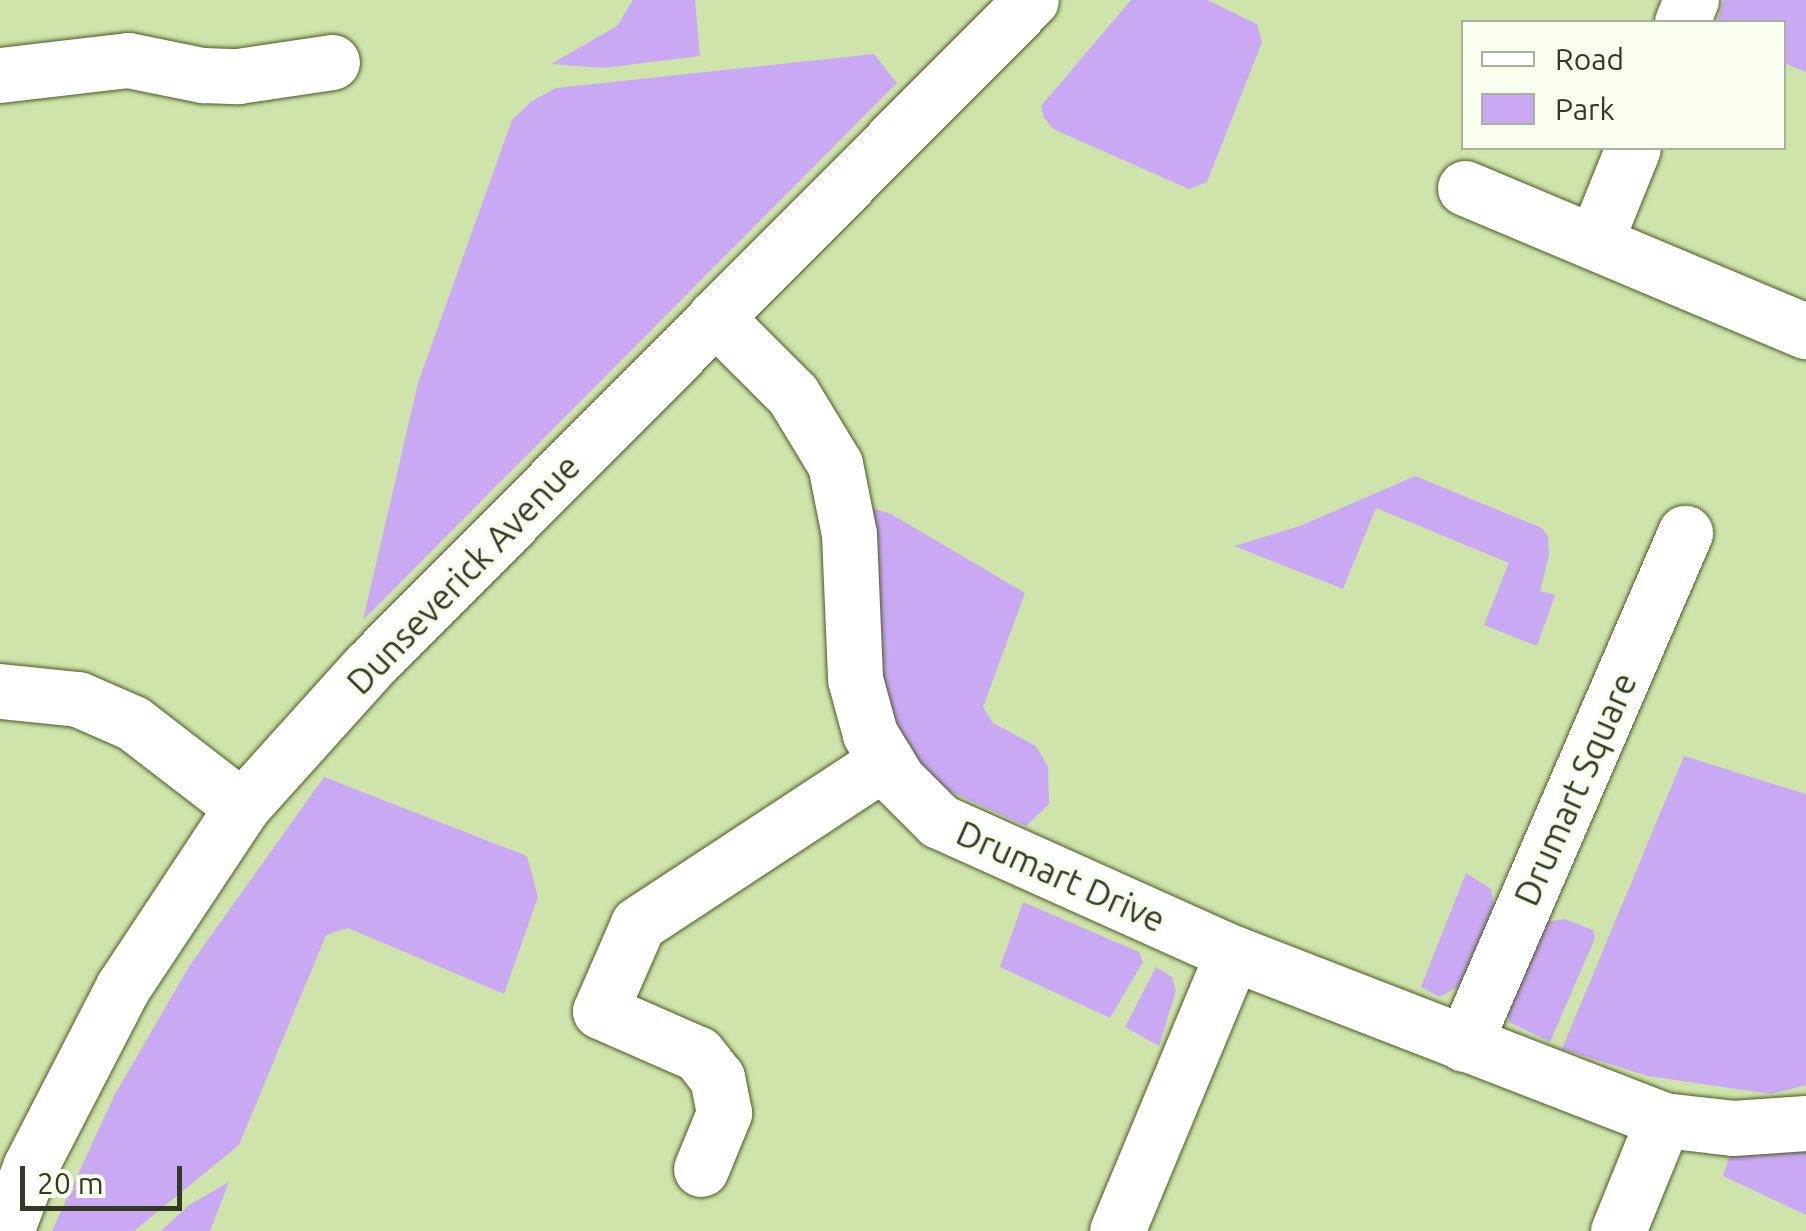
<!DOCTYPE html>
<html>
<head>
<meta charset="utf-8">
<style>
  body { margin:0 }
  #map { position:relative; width:1806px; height:1231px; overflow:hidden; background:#cfe4aa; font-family:Ubuntu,sans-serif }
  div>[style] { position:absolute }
  .green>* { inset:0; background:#c9a9f4 }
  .roads { filter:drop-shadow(0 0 2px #4b5b26) drop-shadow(0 0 2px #4b5b26) }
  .street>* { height:55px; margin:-27.5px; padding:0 27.5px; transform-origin:27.5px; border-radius:27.5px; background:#fff }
  .secondary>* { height:55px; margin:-27.5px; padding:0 27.5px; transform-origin:27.5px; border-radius:27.5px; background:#fff }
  span { translate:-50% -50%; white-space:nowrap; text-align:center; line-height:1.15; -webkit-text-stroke:8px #f8feed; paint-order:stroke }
  .street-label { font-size:35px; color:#333a23 }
  .legend { position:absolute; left:1461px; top:20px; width:325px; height:130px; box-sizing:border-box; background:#f8feed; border:2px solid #a9b09c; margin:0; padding:12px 18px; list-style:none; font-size:30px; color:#333a23 }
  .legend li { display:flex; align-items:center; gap:20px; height:50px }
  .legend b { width:50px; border:2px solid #a9b09c }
  .scale { position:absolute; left:20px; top:1166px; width:162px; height:45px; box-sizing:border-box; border:5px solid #333a23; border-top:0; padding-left:12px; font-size:30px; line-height:35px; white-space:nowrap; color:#333a23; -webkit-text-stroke:8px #f8feed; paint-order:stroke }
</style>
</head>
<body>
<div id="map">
  <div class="green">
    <i style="clip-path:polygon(633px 0,695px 0,700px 56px,603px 68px,551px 64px,617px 26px)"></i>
    <i style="clip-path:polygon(1131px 0,1207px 0,1257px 24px,1262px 42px,1207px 182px,1189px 189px,1053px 129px,1044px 117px,1041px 106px)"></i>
    <i style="clip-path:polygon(1724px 0,1806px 0,1806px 72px,1784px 63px,1784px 22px,1717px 22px)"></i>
    <i style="clip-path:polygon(874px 54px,897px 83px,363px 620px,418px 383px,512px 120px,532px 101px,556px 88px)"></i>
    <i style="clip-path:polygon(1415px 476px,1542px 528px,1548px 537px,1549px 556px,1540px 591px,1555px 595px,1537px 646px,1484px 625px,1509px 563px,1376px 508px,1343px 589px,1234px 546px,1300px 526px)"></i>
    <i style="clip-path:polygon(869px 507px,891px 514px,1025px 593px,983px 707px,993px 723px,1036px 746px,1048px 767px,1049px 804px,1026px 826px,949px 791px,921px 769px,903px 744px,883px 701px)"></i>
    <i style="clip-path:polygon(1684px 756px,1806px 794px,1806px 1085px,1771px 1094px,1648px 1076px,1562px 1049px)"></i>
    <i style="clip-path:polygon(324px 777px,527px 856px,538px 897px,504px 994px,348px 928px,326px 935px,239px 1145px,134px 1231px,52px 1231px,114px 1096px,190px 965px)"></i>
    <i style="clip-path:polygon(1466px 873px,1491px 889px,1494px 906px,1460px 985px,1440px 997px,1421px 987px)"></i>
    <i style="clip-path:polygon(1023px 902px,1139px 952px,1143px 962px,1110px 1018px,1000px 967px)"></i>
    <i style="clip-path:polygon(1565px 919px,1593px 930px,1595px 938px,1550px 1042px,1509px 1022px,1506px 990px,1545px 922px)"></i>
    <i style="clip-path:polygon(1156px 967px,1172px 977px,1176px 991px,1159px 1046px,1125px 1027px)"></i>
    <i style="clip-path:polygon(1806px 1148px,1806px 1215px,1723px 1176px,1731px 1151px,1776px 1154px)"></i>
    <i style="clip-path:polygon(229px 1182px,210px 1231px,161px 1231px,189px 1205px)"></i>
  </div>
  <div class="roads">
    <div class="street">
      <i style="left:1682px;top:22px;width:24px;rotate:-68deg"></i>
      <i style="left:0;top:75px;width:129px;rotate:-6.7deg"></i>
      <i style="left:128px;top:60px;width:76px;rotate:11.5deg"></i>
      <i style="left:202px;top:75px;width:36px;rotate:2deg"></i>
      <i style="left:238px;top:76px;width:95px;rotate:-8.5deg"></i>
      <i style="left:1465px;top:188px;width:370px;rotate:22.8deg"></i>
      <i style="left:1595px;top:242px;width:101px;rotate:-68deg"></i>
      <i style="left:715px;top:317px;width:110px;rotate:45deg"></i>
      <i style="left:793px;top:395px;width:81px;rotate:58.7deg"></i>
      <i style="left:835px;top:464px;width:71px;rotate:78.7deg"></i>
      <i style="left:849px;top:534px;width:145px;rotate:87.6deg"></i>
      <i style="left:855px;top:679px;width:57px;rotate:74.7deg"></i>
      <i style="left:870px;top:734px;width:54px;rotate:58.7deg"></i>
      <i style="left:898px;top:780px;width:58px;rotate:45deg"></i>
      <i style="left:939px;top:821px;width:322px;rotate:24.2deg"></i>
      <i style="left:1233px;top:953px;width:461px;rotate:21.2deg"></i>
      <i style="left:1663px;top:1120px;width:70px;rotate:6.5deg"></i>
      <i style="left:1733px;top:1128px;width:73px;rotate:-3.9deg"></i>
      <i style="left:0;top:691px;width:78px;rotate:5.9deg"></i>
      <i style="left:78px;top:699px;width:60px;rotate:23.6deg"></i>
      <i style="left:133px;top:723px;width:138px;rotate:37.6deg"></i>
      <i style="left:1464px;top:1044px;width:557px;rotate:-66.61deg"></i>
      <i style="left:701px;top:1169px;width:61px;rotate:-67.7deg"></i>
      <i style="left:724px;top:1113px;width:36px;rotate:-101deg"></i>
      <i style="left:717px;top:1078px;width:31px;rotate:-128deg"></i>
      <i style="left:698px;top:1054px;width:107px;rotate:-156.3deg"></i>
      <i style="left:600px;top:1011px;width:95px;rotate:-66.4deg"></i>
      <i style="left:638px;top:924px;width:297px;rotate:-33.3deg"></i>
      <i style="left:1117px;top:1231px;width:301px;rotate:-67.4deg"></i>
      <i style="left:1618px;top:1231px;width:120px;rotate:-67.9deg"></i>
    </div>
    <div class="secondary">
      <i style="left:6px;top:1231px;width:68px;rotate:-69.4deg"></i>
      <i style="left:30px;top:1167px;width:203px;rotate:-62.7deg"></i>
      <i style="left:123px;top:987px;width:216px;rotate:-56.5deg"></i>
      <i style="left:242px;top:807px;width:188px;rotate:-48deg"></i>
      <i style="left:368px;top:667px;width:940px;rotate:-45.17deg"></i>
    </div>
  </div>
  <div class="street-label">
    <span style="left:463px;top:574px;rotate:-46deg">Dunseverick Avenue</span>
    <span style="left:1575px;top:789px;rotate:-66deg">Drumart Square</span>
    <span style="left:1061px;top:876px;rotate:24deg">Drumart Drive</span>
  </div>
  <ul class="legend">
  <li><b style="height:12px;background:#fff"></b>Road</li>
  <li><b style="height:28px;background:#c9a9f4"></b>Park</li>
  </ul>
  <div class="scale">20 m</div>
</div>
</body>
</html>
